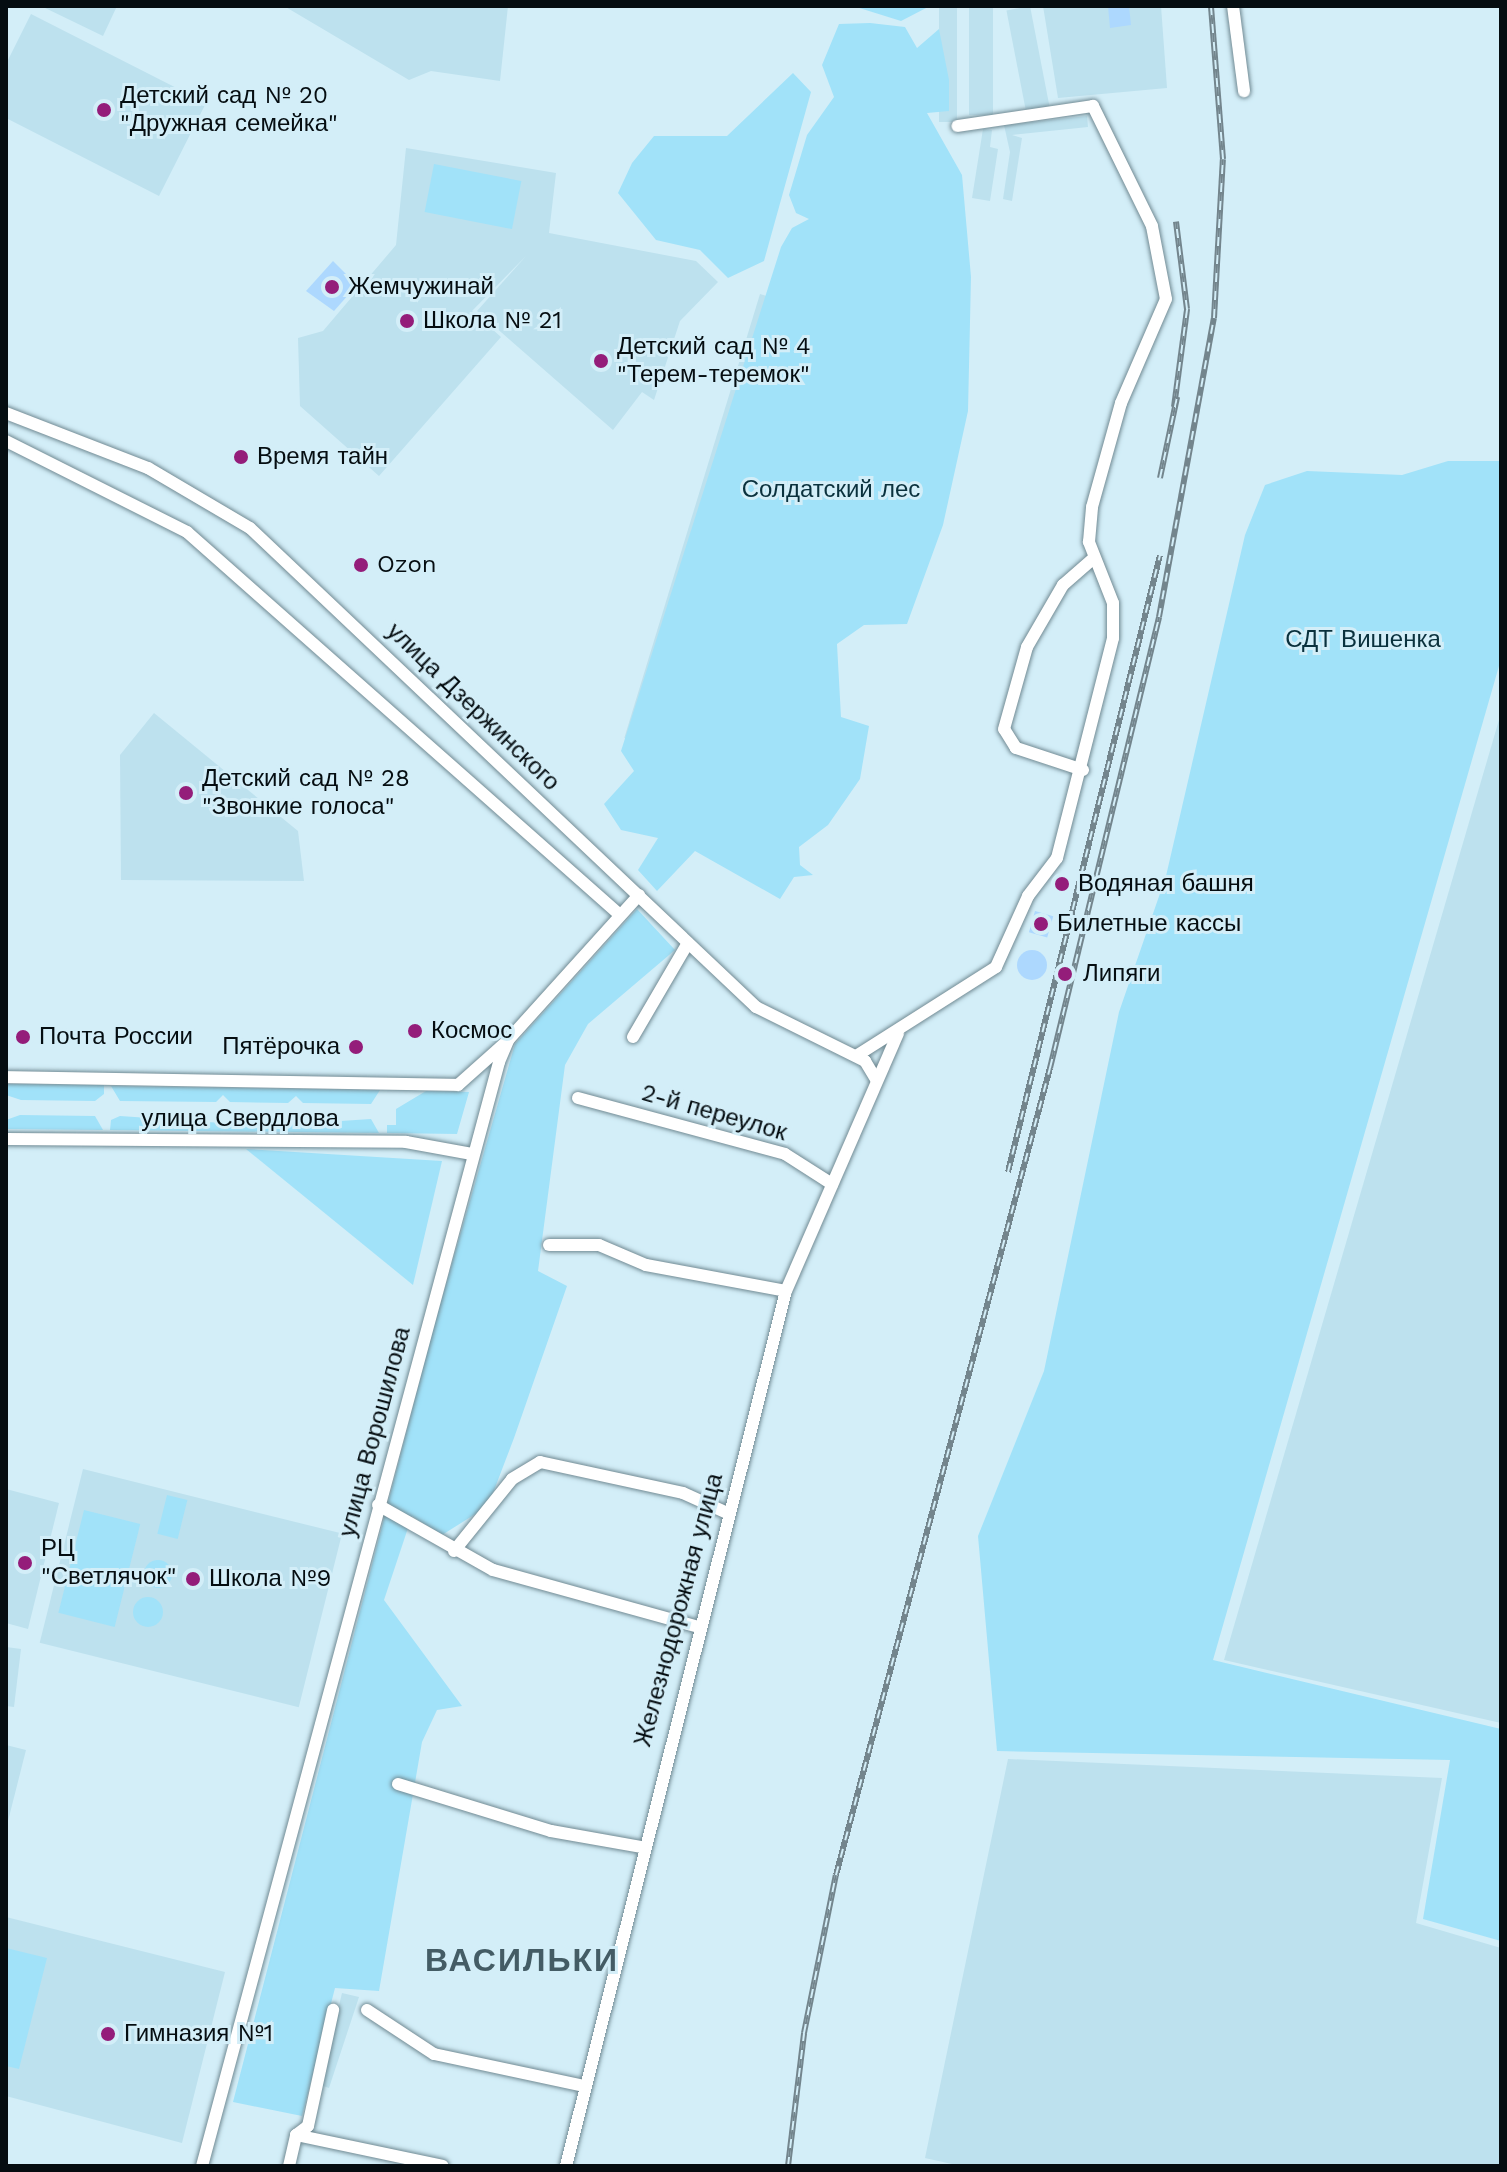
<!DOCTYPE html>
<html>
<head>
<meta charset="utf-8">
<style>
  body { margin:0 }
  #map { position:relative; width:1507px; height:2172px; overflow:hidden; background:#d3eef8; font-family:"Work Sans",sans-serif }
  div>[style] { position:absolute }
  .built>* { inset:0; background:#bde1ee; transform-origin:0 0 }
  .green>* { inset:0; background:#a1e2f9; transform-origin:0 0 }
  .round { border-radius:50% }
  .building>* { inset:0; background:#add8fe; transform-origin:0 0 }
  .roads { filter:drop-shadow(0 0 2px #718a93) drop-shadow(0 0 2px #718a93) }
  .minor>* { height:12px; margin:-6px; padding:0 6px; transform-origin:6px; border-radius:6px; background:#fff }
  .rail>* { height:6px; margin-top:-3px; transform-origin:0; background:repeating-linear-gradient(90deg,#d3eef8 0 9px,#73858d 0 18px); box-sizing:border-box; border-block:2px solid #73858d }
  .dots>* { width:22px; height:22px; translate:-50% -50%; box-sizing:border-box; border:4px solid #d3eef8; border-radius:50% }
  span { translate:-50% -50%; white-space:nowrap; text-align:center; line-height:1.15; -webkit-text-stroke:6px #d3eef8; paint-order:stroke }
  .poi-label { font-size:24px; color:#050d11 }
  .left { translate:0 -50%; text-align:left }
  .right { translate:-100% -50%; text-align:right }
  .park-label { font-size:24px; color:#0a313d }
  .street-label { font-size:24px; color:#050d11 }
  .district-label { font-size:32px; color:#445c65; font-weight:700; letter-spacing:2px }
  .frame { position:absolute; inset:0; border:8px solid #050d11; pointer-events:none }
</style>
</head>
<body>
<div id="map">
  <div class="built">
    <i style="clip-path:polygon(41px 6px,117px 6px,103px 36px)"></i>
    <i style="clip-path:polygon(284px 6px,508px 6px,500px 81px,431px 71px,409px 80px)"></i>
    <i style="left:939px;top:6px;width:18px;height:116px"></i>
    <i style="left:969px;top:6px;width:24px;height:109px"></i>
    <i style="left:1030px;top:6px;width:102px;height:24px;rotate:79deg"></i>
    <i style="clip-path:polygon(1043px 6px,1161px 6px,1167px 88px,1058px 98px)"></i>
    <i style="clip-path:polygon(31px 14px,206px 103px,159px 196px,6px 118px,6px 64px)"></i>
    <i style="clip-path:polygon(1087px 116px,1088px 127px,1012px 135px,1022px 138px,1012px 201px,1003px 199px,1010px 152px,1004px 125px)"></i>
    <i style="clip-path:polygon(983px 129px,992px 130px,990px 147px,998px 149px,990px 201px,972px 198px)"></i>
    <i style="clip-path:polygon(406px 148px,556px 173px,549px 233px,696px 261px,718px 282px,680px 321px,654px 400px,642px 392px,613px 430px,477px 311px,526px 256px,472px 311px,501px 337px,379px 476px,300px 406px,298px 338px,323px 331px,396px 245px)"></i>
    <i style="left:760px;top:294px;width:10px;height:464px;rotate:17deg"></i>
    <i style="clip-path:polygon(154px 713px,298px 831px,304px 881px,121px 880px,120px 755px)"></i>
    <i style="clip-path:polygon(1501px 713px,1501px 1723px,1224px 1660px)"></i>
    <i style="left:83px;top:1469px;width:267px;height:179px;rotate:14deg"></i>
    <i style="clip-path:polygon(6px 1489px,59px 1503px,28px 1629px,6px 1623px)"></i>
    <i style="clip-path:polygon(6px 1647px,21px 1649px,14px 1707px,6px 1706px)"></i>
    <i style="clip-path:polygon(6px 1745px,26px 1750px,6px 1829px)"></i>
    <i style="clip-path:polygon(1008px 1759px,1442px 1778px,1416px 1923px,1501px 1948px,1501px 2166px,961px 2166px,925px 2158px)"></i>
    <i style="clip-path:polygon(6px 1917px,225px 1972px,182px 2143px,6px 2096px)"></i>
    <i style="clip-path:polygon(342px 1993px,359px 1997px,329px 2088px,320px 2085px)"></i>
  </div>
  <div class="green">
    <i style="clip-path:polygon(853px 6px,930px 6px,901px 21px)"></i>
    <i style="clip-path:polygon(870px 23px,905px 27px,917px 48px,939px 29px,949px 80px,949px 111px,927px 113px,962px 175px,971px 277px,968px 411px,943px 525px,907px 624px,864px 625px,837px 644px,841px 717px,869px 726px,860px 779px,828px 825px,799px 847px,800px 865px,813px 875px,794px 877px,780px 899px,695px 851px,657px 891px,638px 870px,658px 838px,621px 830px,604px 804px,634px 771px,621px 751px,781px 247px,792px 228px,809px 219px,796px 213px,789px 195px,807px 135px,834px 97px,822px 65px,839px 24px)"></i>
    <i style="clip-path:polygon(793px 73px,811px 92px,764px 261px,728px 278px,700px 250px,656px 240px,618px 193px,632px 163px,654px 136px,727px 136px)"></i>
    <i style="left:434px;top:164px;width:89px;height:49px;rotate:11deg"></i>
    <i style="clip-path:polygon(1448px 461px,1501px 461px,1501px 659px,1213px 1660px,1501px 1729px,1501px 1941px,1423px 1919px,1450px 1760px,997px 1751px,978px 1536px,1044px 1371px,1119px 1012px,1166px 876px,1245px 535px,1265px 485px,1307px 471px,1402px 475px)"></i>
    <i style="clip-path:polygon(637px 909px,675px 950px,588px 1024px,565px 1065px,538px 1271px,567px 1286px,514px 1438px,488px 1506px,442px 1535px,412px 1516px,384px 1600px,462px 1706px,437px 1710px,422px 1742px,379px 1991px,335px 1988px,302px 2116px,233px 2102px,432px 1333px,515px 1044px)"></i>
    <i style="clip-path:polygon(6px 1084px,104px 1085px,104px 1094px,95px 1101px,21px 1100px,6px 1095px)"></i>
    <i style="clip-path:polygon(111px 1086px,380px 1090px,371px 1104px,303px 1103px,296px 1096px,288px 1103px,230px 1102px,223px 1095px,216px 1102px,120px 1101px)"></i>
    <i style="clip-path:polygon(426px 1091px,469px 1092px,457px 1134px,387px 1133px,387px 1125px,396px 1125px,396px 1109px)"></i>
    <i style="clip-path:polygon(20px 1115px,95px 1116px,103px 1130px,6px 1129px,6px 1120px)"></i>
    <i style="clip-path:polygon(120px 1116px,222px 1123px,289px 1118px,295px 1124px,371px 1119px,379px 1133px,110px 1130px,111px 1120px)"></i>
    <i style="clip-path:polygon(246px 1149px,442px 1161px,413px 1285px)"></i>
    <i style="left:167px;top:1495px;width:21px;height:40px;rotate:14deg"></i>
    <i style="left:84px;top:1510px;width:58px;height:106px;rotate:14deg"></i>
    <i class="round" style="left:144px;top:1560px;width:28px;height:28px"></i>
    <i class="round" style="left:133px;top:1597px;width:30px;height:30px"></i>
    <i style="clip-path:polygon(6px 1948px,47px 1958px,19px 2069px,6px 2066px)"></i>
  </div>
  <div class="building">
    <i style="clip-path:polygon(1108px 6px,1129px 6px,1131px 25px,1110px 28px)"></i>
    <i style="clip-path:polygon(333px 261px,357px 285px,334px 311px,306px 291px)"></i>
    <i style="left:1035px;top:911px;width:19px;height:22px;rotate:16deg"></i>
    <i class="round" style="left:1017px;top:950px;width:30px;height:30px"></i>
  </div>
  <div class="roads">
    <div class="minor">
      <i style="left:1233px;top:6px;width:86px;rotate:82.6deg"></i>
      <i style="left:6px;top:413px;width:152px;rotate:21.2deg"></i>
      <i style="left:148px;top:468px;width:118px;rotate:30.5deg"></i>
      <i style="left:250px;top:528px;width:697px;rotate:43.43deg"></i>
      <i style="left:756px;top:1007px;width:122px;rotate:26.4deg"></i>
      <i style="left:865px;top:1061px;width:21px;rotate:59deg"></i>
      <i style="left:6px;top:441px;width:203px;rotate:26.7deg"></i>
      <i style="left:187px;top:532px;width:578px;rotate:41.49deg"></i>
      <i style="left:1083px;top:770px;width:71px;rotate:-161.8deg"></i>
      <i style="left:1016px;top:748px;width:22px;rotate:-122deg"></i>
      <i style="left:1004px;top:729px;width:85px;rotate:-74.3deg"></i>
      <i style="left:1027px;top:647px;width:72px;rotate:-59.9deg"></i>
      <i style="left:1063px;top:585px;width:41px;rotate:-41.1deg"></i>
      <i style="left:633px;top:1037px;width:109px;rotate:-59.7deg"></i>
      <i style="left:856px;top:1056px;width:166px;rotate:-32.4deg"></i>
      <i style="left:996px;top:967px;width:78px;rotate:-65.7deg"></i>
      <i style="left:1028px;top:896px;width:48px;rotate:-52.7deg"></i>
      <i style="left:1057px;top:858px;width:227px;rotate:-75.7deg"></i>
      <i style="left:1113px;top:638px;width:35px;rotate:-90deg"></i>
      <i style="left:1113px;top:603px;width:66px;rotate:-111.5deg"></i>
      <i style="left:1089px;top:542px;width:35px;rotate:-85deg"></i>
      <i style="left:1092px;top:507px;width:108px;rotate:-74.4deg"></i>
      <i style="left:1121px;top:403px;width:113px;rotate:-66.6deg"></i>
      <i style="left:1166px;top:299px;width:74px;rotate:-100.9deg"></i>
      <i style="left:1152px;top:226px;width:134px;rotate:-116.2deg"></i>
      <i style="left:1093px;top:106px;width:137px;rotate:171.6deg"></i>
      <i style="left:6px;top:1077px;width:452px;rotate:1deg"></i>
      <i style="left:458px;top:1085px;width:62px;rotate:-41.7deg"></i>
      <i style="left:578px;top:1098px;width:214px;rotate:15.1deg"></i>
      <i style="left:785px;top:1154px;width:56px;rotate:32.6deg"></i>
      <i style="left:6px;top:1139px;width:400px;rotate:0.4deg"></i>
      <i style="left:406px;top:1142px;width:67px;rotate:10.3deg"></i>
      <i style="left:549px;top:1245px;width:50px"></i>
      <i style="left:599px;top:1245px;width:51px;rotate:23.1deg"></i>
      <i style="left:646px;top:1265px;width:142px;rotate:10.5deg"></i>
      <i style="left:378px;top:1505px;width:132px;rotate:29.5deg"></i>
      <i style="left:493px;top:1570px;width:213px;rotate:15.5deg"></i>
      <i style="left:454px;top:1551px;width:92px;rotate:-51.1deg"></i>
      <i style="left:512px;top:1479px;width:33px;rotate:-31deg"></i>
      <i style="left:540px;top:1462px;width:146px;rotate:12.2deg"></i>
      <i style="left:683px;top:1493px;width:48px;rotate:24.4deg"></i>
      <i style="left:398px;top:1784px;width:160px;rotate:17.1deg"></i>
      <i style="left:551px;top:1831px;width:91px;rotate:10.1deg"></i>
      <i style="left:367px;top:2010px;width:80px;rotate:33.3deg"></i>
      <i style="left:434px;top:2054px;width:153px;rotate:12deg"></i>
      <i style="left:296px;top:2135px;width:150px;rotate:11.9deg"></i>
      <i style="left:202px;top:2166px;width:1143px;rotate:-74.94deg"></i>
      <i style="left:499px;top:1062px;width:25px;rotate:-67deg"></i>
      <i style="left:509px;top:1039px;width:194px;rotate:-47.9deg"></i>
      <i style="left:289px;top:2166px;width:32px;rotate:-77deg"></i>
      <i style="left:296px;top:2135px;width:15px;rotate:-37deg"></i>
      <i style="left:308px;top:2126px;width:119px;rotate:-77.8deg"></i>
      <i style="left:566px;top:2166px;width:902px;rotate:-75.89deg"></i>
      <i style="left:786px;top:1291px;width:281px;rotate:-66.5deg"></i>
    </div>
  </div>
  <div class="rail">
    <i style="left:1174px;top:407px;width:99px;rotate:-82.4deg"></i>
    <i style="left:1187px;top:309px;width:88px;rotate:-97.2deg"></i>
    <i style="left:1160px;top:478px;width:83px;rotate:-78.1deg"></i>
    <i style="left:1008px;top:1172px;width:635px;rotate:-76.16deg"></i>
    <i style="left:788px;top:2166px;width:134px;rotate:-83.1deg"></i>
    <i style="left:804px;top:2033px;width:161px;rotate:-78.6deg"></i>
    <i style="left:836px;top:1875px;width:835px;rotate:-75.15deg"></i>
    <i style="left:1050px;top:1068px;width:464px;rotate:-76.4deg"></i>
    <i style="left:1159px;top:617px;width:304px;rotate:-79.6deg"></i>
    <i style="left:1214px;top:318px;width:159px;rotate:-86.8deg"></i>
    <i style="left:1223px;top:159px;width:153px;rotate:-94.5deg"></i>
  </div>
  <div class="dots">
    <i style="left:104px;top:110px;background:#941d7a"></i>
    <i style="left:332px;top:287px;background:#941d7a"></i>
    <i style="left:407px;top:321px;background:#941d7a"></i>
    <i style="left:601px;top:361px;background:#941d7a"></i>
    <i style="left:241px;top:457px;background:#941d7a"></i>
    <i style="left:361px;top:565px;background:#941d7a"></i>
    <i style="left:186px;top:793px;background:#941d7a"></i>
    <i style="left:1062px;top:884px;background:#941d7a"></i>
    <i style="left:1041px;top:924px;background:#941d7a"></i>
    <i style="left:1065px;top:974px;background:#941d7a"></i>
    <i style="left:415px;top:1031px;background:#941d7a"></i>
    <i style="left:23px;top:1037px;background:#941d7a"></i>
    <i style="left:356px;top:1047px;background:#941d7a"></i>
    <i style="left:25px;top:1563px;background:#941d7a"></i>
    <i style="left:193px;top:1579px;background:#941d7a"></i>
    <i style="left:108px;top:2034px;background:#941d7a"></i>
  </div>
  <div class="poi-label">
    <span class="left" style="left:120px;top:110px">Детский сад № 20<br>"Дружная семейка"</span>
    <span class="left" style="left:348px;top:287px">Жемчужинай</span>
    <span class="left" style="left:423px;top:321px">Школа № 21</span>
    <span class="left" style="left:617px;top:361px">Детский сад № 4<br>"Терем-теремок"</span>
    <span class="left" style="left:257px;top:457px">Время тайн</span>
    <span class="left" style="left:377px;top:565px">Ozon</span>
    <span class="left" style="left:202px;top:793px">Детский сад № 28<br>"Звонкие голоса"</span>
    <span class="left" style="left:1078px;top:884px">Водяная башня</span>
    <span class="left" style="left:1057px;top:924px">Билетные кассы</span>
    <span class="left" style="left:1083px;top:974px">Липяги</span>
    <span class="left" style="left:431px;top:1031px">Космос</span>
    <span class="left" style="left:39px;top:1037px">Почта России</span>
    <span class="right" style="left:340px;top:1047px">Пятёрочка</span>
    <span class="left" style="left:41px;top:1563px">РЦ<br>"Светлячок"</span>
    <span class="left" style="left:209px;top:1579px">Школа №9</span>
    <span class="left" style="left:124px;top:2034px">Гимназия №1</span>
  </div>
  <div class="park-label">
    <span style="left:831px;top:490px">Солдатский лес</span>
    <span style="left:1363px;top:640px">СДТ Вишенка</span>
  </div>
  <div class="street-label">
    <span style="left:473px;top:707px;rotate:44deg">улица Дзержинского</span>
    <span style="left:714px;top:1113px;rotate:16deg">2-й переулок</span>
    <span style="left:240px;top:1119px">улица Свердлова</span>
    <span style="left:375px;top:1432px;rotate:-75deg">улица Ворошилова</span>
    <span style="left:679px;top:1610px;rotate:-75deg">Железнодорожная улица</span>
  </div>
  <div class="district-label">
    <span style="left:522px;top:1960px">ВАСИЛЬКИ</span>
  </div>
  <div class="frame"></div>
</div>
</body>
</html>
